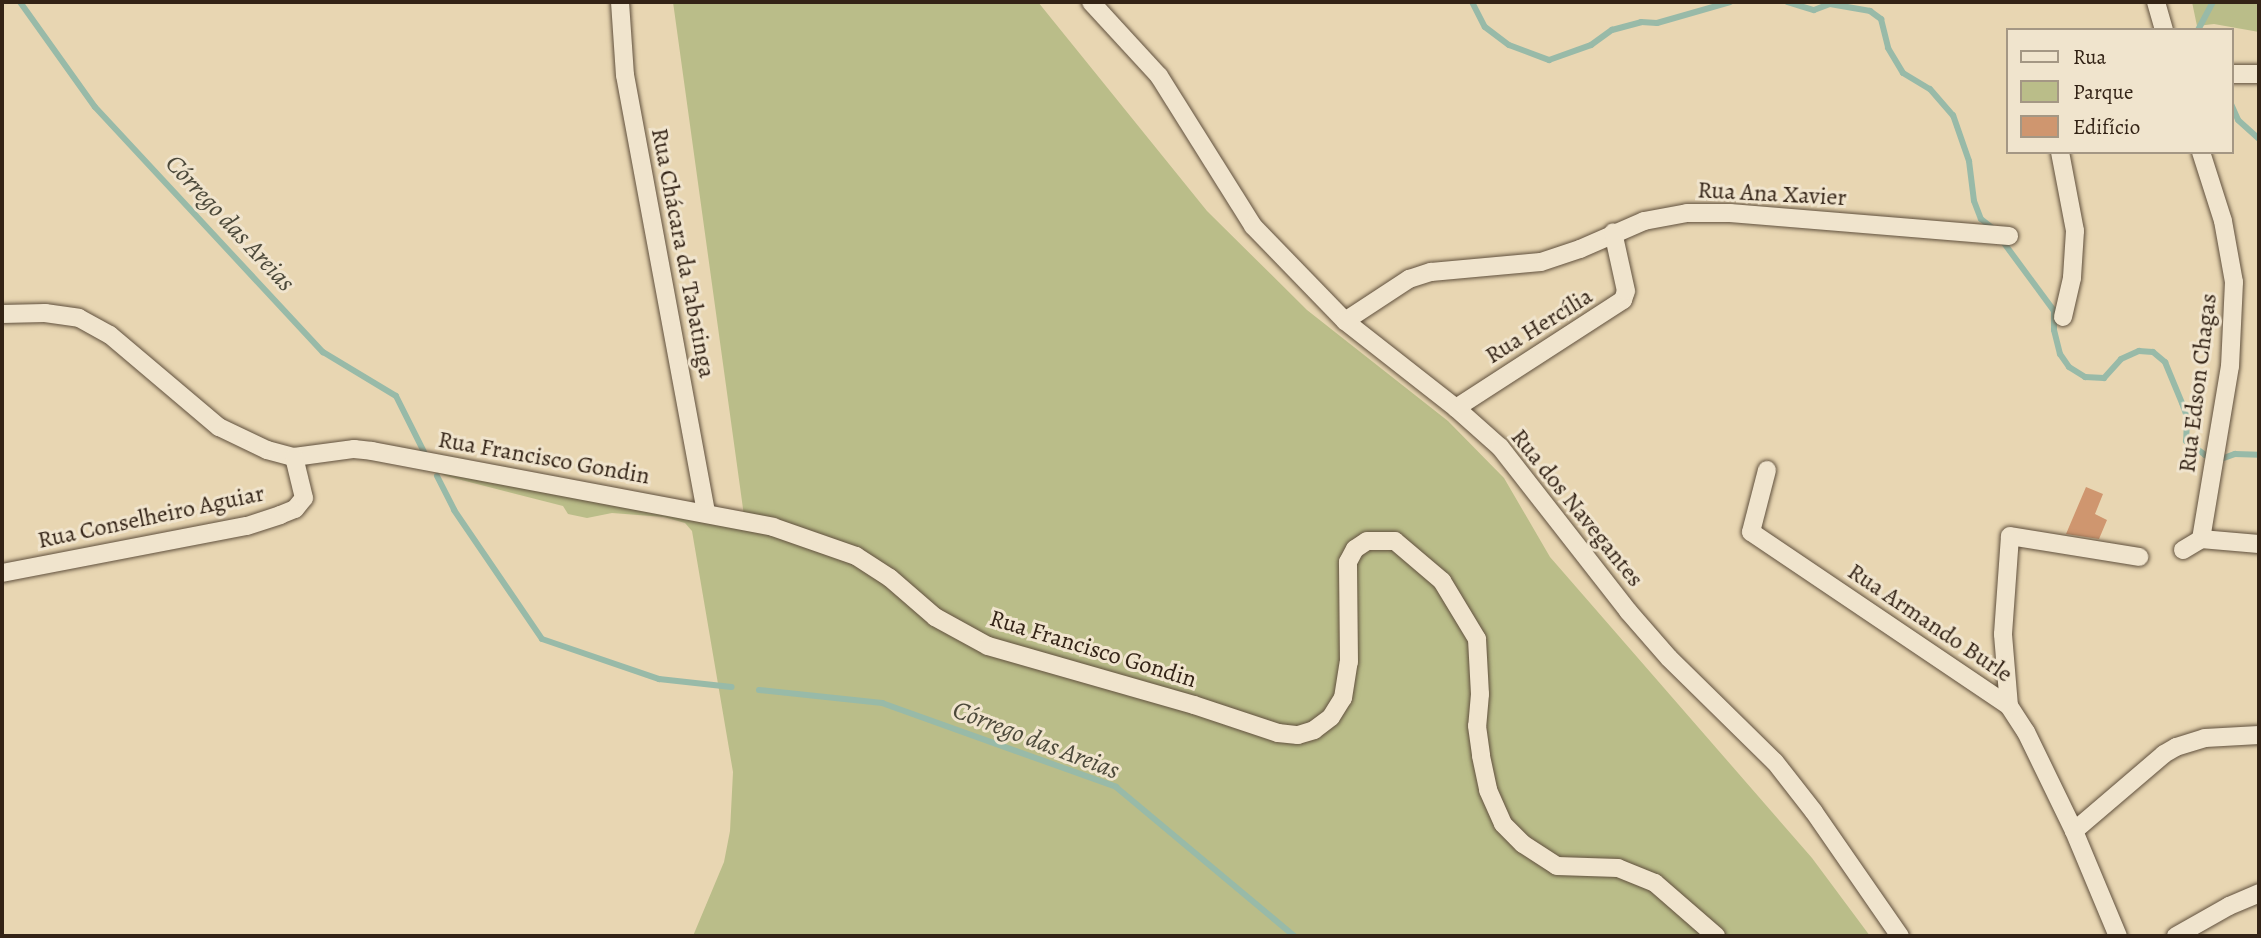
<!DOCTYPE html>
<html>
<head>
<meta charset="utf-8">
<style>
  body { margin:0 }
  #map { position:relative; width:2261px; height:938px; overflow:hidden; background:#e8d6b2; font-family:Alegreya,serif }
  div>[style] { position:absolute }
  .green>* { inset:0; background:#babd89 }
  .stream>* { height:6px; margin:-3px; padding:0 3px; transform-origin:3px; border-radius:3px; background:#98baa8 }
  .building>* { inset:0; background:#cf966f }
  .roads { filter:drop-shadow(0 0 2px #60503d) drop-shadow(0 0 2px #60503d) }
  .street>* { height:18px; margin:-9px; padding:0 9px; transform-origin:9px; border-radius:9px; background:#f0e4cd }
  span { translate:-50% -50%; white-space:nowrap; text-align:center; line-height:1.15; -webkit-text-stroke:6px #f0e4cd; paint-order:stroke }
  .street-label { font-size:24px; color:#332316 }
  .water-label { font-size:26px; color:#4c493a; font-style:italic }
  .frame { position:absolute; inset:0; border:4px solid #332316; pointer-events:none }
  .legend { position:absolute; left:2006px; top:28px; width:228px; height:126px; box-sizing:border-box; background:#f0e4cd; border:2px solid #a49784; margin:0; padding:9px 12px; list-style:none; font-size:21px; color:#332316 }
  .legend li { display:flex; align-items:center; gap:14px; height:35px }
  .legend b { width:35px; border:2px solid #a49784 }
</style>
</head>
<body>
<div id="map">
  <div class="green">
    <i style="clip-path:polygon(673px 2px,1038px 2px,1207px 211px,1307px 310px,1448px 421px,1504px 478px,1550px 557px,1812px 858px,1870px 936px,693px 936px,724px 862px,730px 831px,733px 772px,692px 531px,685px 523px,664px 517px,612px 513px,587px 518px,568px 514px,563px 506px,446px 476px,419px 465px,745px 523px)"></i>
    <i style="clip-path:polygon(2192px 2px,2259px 2px,2259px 32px,2214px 24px,2197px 26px)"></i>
  </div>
  <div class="stream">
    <i style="left:20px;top:2px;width:129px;rotate:54.5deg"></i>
    <i style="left:95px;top:107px;width:335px;rotate:47.1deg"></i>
    <i style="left:323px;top:352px;width:85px;rotate:31.1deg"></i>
    <i style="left:396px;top:396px;width:63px;rotate:63.4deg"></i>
    <i style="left:1472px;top:2px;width:28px;rotate:63deg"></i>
    <i style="left:1485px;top:27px;width:30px;rotate:37deg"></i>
    <i style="left:1509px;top:45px;width:43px;rotate:20.6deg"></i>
    <i style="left:1549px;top:60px;width:45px;rotate:-19.7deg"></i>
    <i style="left:1591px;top:45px;width:26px;rotate:-36deg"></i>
    <i style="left:1612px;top:30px;width:30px;rotate:-15deg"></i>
    <i style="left:1641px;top:22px;width:16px;rotate:4deg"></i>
    <i style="left:1657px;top:23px;width:76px;rotate:-16deg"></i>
    <i style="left:1787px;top:2px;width:28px;rotate:17deg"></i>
    <i style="left:1814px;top:10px;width:17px;rotate:-21deg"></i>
    <i style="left:1830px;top:4px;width:41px;rotate:9.9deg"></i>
    <i style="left:1870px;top:11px;width:14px;rotate:36deg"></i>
    <i style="left:1881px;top:19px;width:30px;rotate:76deg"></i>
    <i style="left:1888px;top:48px;width:29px;rotate:59deg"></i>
    <i style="left:1903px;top:73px;width:31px;rotate:31deg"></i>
    <i style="left:1930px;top:89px;width:35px;rotate:49deg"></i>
    <i style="left:1953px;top:115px;width:49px;rotate:70.8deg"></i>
    <i style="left:1969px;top:161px;width:40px;rotate:82.9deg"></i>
    <i style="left:1974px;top:201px;width:19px;rotate:69deg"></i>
    <i style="left:1981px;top:219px;width:18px;rotate:38deg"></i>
    <i style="left:2198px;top:30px;width:32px;rotate:-62deg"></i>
    <i style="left:2231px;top:104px;width:17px;rotate:66deg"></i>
    <i style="left:2238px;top:120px;width:28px;rotate:42deg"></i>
    <i style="left:2001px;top:239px;width:89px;rotate:53.6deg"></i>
    <i style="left:2054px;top:311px;width:19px;rotate:90deg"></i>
    <i style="left:2054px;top:330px;width:25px;rotate:76deg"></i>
    <i style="left:2060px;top:354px;width:16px;rotate:55deg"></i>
    <i style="left:2069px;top:367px;width:19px;rotate:32deg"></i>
    <i style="left:2085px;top:377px;width:19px;rotate:3deg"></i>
    <i style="left:2104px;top:378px;width:25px;rotate:-48deg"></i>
    <i style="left:2121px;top:359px;width:20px;rotate:-24deg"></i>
    <i style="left:2139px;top:351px;width:14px;rotate:4deg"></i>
    <i style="left:2153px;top:352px;width:16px;rotate:40deg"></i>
    <i style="left:2165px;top:362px;width:44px;rotate:67.5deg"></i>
    <i style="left:2182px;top:403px;width:15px;rotate:70deg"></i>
    <i style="left:2187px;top:417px;width:24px;rotate:92deg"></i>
    <i style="left:2186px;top:441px;width:24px;rotate:36deg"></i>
    <i style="left:2205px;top:455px;width:16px;rotate:14deg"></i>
    <i style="left:2221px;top:459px;width:15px;rotate:-20deg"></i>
    <i style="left:2235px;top:454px;width:24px;rotate:2deg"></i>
    <i style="left:437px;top:476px;width:38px;rotate:63deg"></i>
    <i style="left:454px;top:510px;width:156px;rotate:55.7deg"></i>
    <i style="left:542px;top:639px;width:124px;rotate:18.9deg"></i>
    <i style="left:659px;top:679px;width:73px;rotate:6.3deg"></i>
    <i style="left:759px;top:690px;width:124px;rotate:6deg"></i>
    <i style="left:882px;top:703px;width:249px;rotate:19.7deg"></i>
    <i style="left:1116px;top:787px;width:232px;rotate:39.9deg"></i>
  </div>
  <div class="building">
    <i style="clip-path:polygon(2086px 487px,2103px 494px,2095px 514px,2107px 520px,2099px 539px,2066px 534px)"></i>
  </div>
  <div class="roads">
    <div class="street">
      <i style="left:620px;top:2px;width:73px;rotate:86.1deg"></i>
      <i style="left:625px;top:75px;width:444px;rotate:79.5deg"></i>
      <i style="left:1091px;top:2px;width:100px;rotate:47.4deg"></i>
      <i style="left:1159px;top:76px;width:177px;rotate:57.9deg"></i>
      <i style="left:1253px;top:226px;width:132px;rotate:45.9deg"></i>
      <i style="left:1345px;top:321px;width:141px;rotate:38.1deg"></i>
      <i style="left:1456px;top:408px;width:59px;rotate:41.6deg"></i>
      <i style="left:1500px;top:447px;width:208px;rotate:52deg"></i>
      <i style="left:1628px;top:611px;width:62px;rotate:48.9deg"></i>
      <i style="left:1669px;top:658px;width:148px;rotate:44.5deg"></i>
      <i style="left:1775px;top:762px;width:63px;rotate:52deg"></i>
      <i style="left:1814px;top:812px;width:151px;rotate:55.3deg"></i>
      <i style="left:2156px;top:2px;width:29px;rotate:74deg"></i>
      <i style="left:2231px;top:74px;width:28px"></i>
      <i style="left:2060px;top:152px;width:80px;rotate:79.2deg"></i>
      <i style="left:2075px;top:231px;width:47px;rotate:93.7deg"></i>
      <i style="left:2072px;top:278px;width:40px;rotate:103deg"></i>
      <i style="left:2201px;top:152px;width:72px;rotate:72.3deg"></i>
      <i style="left:2223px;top:221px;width:62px;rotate:79.8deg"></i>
      <i style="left:2234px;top:282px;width:84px;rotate:92.7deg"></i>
      <i style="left:2230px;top:366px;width:175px;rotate:99.5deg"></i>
      <i style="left:2px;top:314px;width:43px;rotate:-1.3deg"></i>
      <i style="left:45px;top:313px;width:34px;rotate:8deg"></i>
      <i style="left:79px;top:318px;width:35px;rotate:29deg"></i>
      <i style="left:110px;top:335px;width:143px;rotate:40.2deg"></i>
      <i style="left:219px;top:427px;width:53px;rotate:25.6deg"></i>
      <i style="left:267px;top:450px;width:28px;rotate:15deg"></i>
      <i style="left:294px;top:457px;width:61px;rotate:-7.6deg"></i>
      <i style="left:354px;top:449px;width:18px;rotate:6deg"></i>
      <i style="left:372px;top:451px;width:408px;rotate:10.7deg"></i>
      <i style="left:773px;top:527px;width:88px;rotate:19.3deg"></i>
      <i style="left:856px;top:556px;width:40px;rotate:32.9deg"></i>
      <i style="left:890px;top:578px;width:60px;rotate:40.9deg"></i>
      <i style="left:935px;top:617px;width:60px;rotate:28.7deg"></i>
      <i style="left:988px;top:646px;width:214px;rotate:16deg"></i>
      <i style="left:1194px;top:705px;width:89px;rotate:18.4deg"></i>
      <i style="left:1278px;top:733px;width:20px;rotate:6deg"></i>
      <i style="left:1298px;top:735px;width:17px;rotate:-17deg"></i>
      <i style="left:1314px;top:730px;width:21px;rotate:-37deg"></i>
      <i style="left:1331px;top:717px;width:22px;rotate:-58deg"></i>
      <i style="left:1343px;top:698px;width:36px;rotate:-81deg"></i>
      <i style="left:1349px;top:662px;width:100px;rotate:-90.6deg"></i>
      <i style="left:1348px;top:562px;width:15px;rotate:-62deg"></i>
      <i style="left:1355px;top:549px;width:14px;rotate:-34deg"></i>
      <i style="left:1367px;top:541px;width:28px"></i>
      <i style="left:1395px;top:541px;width:62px;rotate:40.4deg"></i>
      <i style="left:1442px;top:581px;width:68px;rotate:58.9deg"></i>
      <i style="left:1477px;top:639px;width:55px;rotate:86.9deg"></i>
      <i style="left:1480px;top:694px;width:32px;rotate:95deg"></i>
      <i style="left:1477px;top:726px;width:30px;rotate:82deg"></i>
      <i style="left:1481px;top:756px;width:35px;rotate:78deg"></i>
      <i style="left:1488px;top:790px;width:37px;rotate:66deg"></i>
      <i style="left:1503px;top:824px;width:28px;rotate:45deg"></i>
      <i style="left:1523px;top:844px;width:40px;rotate:32.9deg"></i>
      <i style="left:1557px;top:866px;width:61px;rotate:1.9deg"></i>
      <i style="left:1618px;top:868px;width:40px;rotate:22deg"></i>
      <i style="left:1655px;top:883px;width:81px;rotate:41deg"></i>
      <i style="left:1345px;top:321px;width:77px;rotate:-33.3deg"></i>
      <i style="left:1409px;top:279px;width:23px;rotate:-18deg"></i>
      <i style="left:1431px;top:272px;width:110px;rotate:-5.2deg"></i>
      <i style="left:1541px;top:262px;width:41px;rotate:-18.4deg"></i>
      <i style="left:1580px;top:249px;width:70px;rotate:-23.6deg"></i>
      <i style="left:1644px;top:221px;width:44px;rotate:-10.5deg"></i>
      <i style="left:1687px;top:213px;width:43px"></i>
      <i style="left:1730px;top:213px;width:280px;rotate:4.7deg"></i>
      <i style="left:1456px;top:408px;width:199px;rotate:-32.9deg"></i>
      <i style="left:1623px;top:300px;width:9px;rotate:-72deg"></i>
      <i style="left:1626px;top:291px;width:60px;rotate:-102.4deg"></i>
      <i style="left:1767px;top:470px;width:64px;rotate:104.5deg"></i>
      <i style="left:1751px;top:532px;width:311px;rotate:34deg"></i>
      <i style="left:2009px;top:706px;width:31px;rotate:57deg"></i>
      <i style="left:2026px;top:732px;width:110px;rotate:64.1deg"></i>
      <i style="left:2074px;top:831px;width:114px;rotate:67.3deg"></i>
      <i style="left:2183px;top:550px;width:21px;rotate:-31deg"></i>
      <i style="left:2201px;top:539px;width:58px;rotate:4.9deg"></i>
      <i style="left:2px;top:573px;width:249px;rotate:-10.9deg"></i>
      <i style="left:247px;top:526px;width:35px;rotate:-18deg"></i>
      <i style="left:280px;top:515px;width:16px;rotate:-22deg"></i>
      <i style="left:295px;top:509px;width:14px;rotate:-51deg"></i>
      <i style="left:304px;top:498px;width:42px;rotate:-103.7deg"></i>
      <i style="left:2009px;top:706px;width:72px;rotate:-94.8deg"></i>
      <i style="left:2003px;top:634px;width:98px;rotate:-85.9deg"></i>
      <i style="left:2010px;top:536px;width:131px;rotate:9.2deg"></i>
      <i style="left:2074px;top:831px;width:118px;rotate:-40.5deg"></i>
      <i style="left:2164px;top:754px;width:14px;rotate:-30deg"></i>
      <i style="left:2176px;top:747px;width:30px;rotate:-17deg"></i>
      <i style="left:2205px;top:738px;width:54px;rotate:-3.2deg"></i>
      <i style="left:2176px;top:936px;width:61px;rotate:-29.5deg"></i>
      <i style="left:2229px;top:906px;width:33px;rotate:-23deg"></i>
    </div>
  </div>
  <div class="street-label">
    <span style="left:1772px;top:194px;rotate:3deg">Rua Ana Xavier</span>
    <span style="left:683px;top:253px;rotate:79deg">Rua Chácara da Tabatinga</span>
    <span style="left:1539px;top:326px;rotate:-32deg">Rua Hercília</span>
    <span style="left:2198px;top:383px;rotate:-83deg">Rua Edson Chagas</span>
    <span style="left:544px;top:458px;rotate:10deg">Rua Francisco Gondin</span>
    <span style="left:1577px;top:508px;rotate:51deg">Rua dos Navegantes</span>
    <span style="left:151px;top:517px;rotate:-12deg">Rua Conselheiro Aguiar</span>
    <span style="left:1930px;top:623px;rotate:34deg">Rua Armando Burle</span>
    <span style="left:1093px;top:649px;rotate:17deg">Rua Francisco Gondin</span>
  </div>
  <div class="water-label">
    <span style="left:230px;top:223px;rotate:47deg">Córrego das Areias</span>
    <span style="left:1036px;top:740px;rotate:21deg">Córrego das Areias</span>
  </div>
  <div class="frame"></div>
  <ul class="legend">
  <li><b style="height:9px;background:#f0e4cd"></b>Rua</li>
  <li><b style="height:19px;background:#babd89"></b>Parque</li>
  <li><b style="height:19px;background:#cf966f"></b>Edifício</li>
  </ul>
</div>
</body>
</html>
